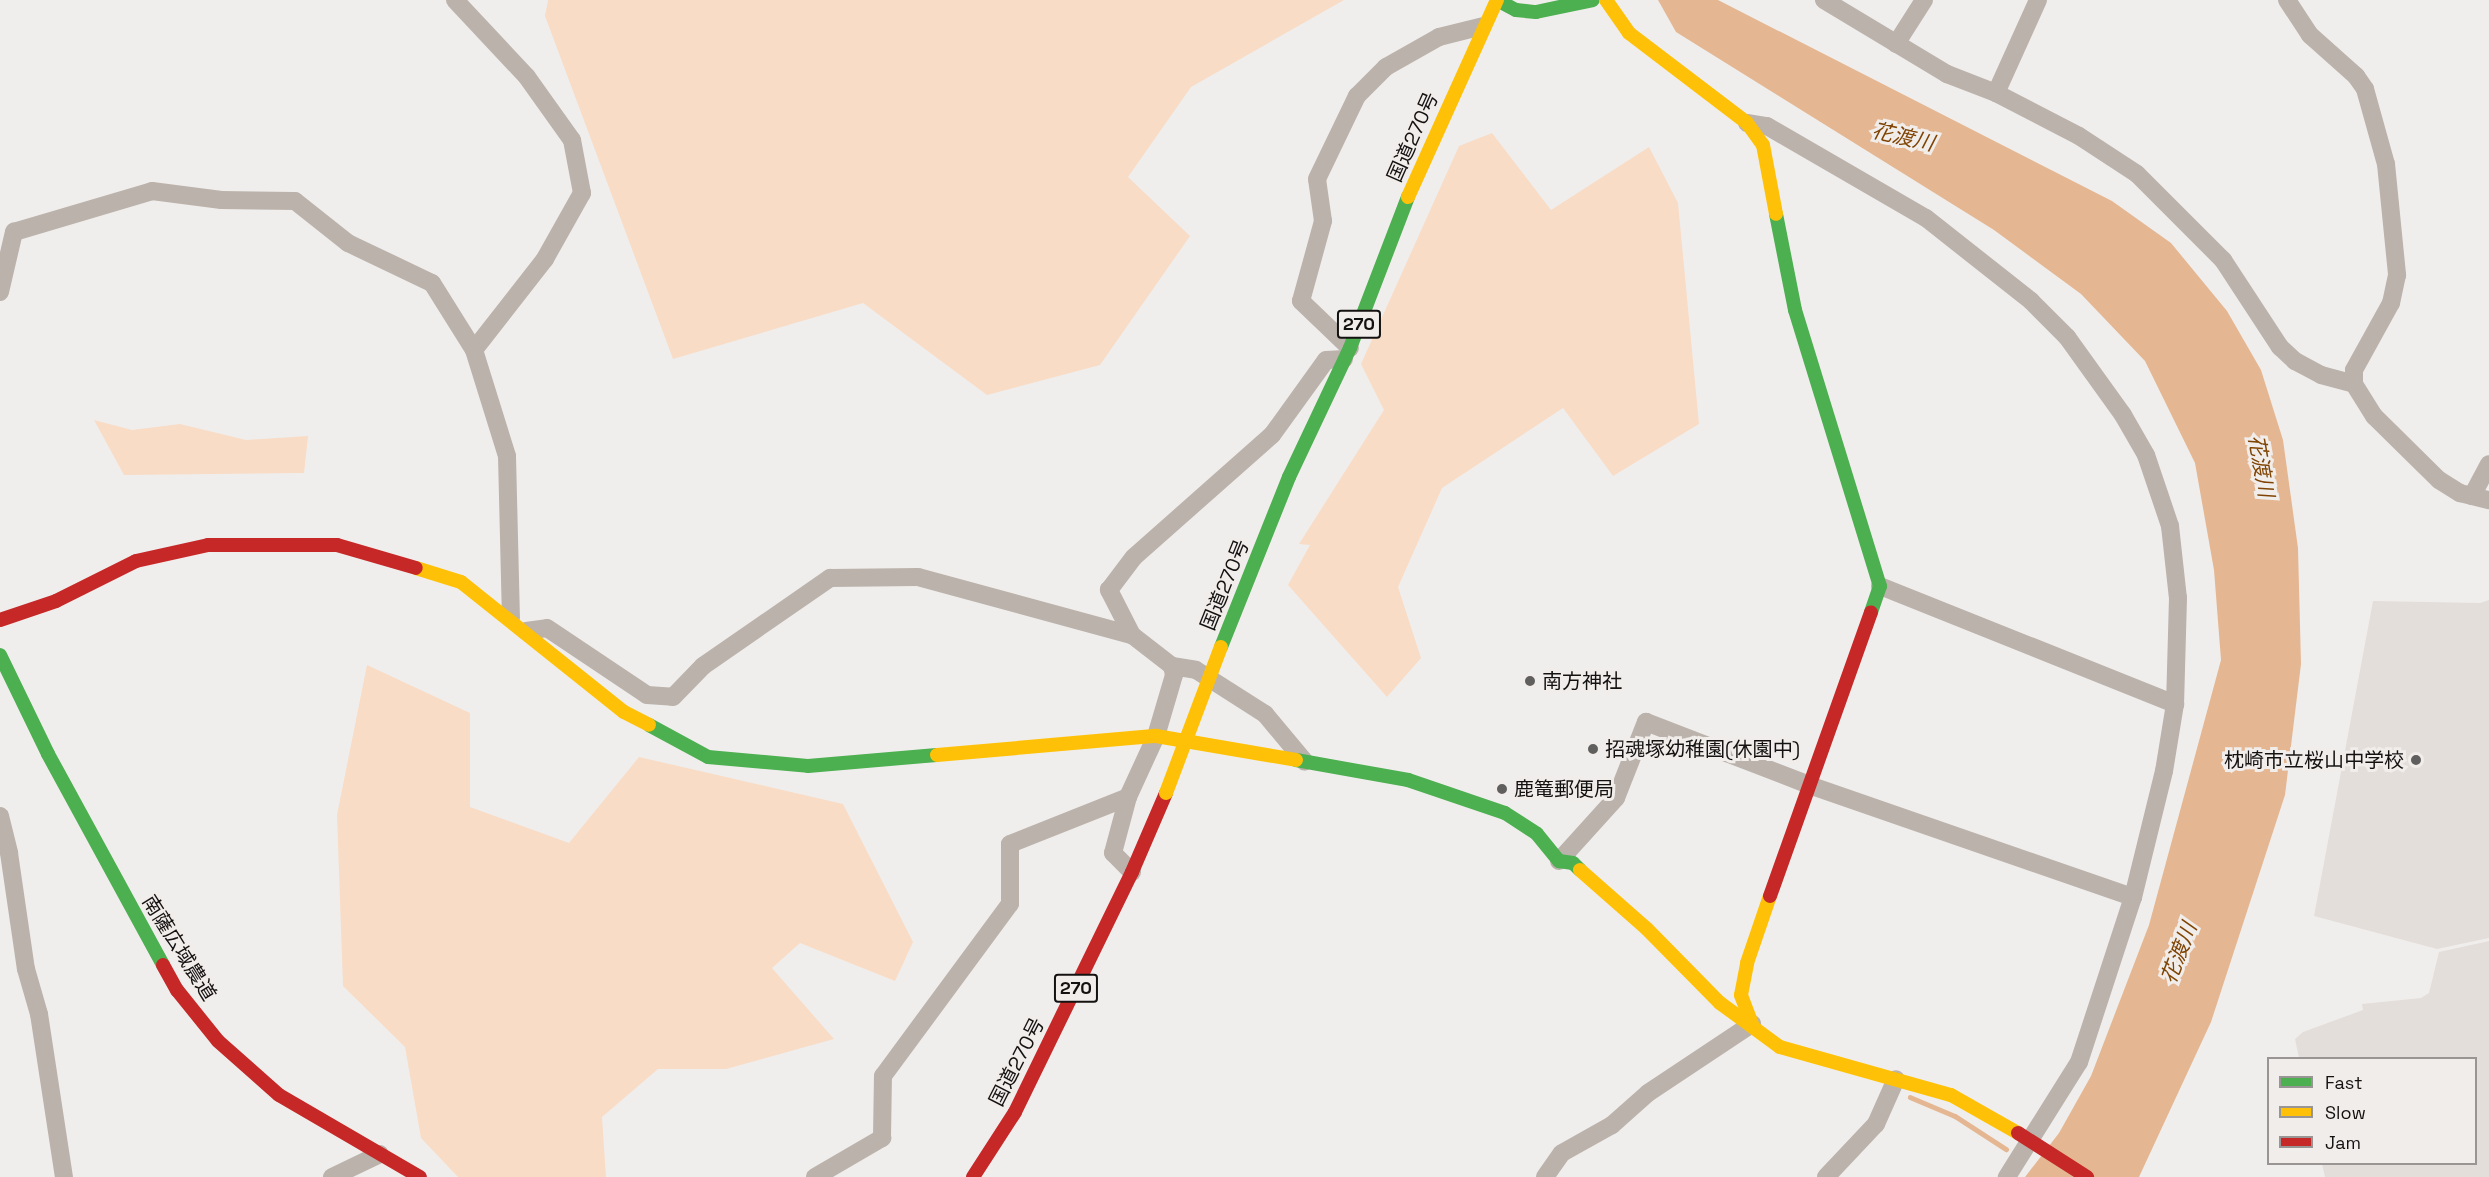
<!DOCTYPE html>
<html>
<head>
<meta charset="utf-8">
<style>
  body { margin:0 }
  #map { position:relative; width:2489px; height:1177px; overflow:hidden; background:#f0eeec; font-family:"Space Grotesk","Noto Sans JP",sans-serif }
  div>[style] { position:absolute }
  .built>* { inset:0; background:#e4deda }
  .green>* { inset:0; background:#f8dcc6 }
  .water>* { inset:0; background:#e4b792 }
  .stream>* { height:4.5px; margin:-2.25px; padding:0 2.25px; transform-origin:2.25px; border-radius:2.25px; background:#e4b792 }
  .street>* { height:18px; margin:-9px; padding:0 9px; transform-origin:9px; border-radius:9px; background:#bbb2ab }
  .fast>* { height:14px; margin:-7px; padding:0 7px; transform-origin:7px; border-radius:7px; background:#4caf50 }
  .slow>* { height:14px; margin:-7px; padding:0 7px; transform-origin:7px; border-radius:7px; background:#ffc107 }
  .jam>* { height:14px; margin:-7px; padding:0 7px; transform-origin:7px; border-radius:7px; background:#c62828 }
  .slow-bridge>* { height:14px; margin:-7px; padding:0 7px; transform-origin:7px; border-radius:7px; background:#ffc107 }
  .dots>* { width:16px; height:16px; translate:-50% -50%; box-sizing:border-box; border:3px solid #f1edeb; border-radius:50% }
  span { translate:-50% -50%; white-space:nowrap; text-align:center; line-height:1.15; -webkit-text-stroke:6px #f1edeb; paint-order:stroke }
  .shield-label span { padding:2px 4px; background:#f1edeb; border:2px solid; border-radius:4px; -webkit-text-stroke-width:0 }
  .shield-label { font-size:18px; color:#141211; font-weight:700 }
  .street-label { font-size:20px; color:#141211 }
  .poi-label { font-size:20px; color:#141211 }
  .left { translate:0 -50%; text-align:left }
  .right { translate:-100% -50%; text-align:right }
  .water-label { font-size:21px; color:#7f4403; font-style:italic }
  .legend { position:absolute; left:2267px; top:1057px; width:210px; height:108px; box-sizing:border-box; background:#f1edeb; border:2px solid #999594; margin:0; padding:8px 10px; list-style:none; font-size:18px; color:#141211 }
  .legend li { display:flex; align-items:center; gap:12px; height:30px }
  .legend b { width:30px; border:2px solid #999594 }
</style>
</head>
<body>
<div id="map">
  <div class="built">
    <i style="clip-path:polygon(2489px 600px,2489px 938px,2437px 949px,2314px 916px,2373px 601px,2480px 603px)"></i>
    <i style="clip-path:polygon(2489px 941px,2489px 1177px,2325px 1177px,2322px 1164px,2476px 1164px,2476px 1058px,2299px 1058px,2295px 1039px,2303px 1032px,2363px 1010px,2362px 1004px,2421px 998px,2429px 993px,2439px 952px)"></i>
  </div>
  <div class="green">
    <i style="clip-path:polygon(548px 0,1344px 0,1191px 87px,1128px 177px,1190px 236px,1100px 365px,987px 395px,863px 303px,673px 359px,545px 16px)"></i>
    <i style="clip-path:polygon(1492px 133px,1551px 210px,1649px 147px,1678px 203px,1699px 424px,1613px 476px,1563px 408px,1442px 488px,1398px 587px,1421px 658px,1387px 697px,1288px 585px,1310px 545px,1299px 544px,1384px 410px,1361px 364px,1459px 146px)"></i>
    <i style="clip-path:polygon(94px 420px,132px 430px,180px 424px,246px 440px,308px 436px,304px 473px,124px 475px)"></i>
    <i style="clip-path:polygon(367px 665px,470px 713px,470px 807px,569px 843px,639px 757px,843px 804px,913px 942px,895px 981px,800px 943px,772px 968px,834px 1039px,726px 1069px,658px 1069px,602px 1117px,606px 1177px,458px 1177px,421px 1138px,405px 1047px,343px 986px,337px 815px)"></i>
  </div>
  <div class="water">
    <i style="clip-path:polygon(1658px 0,1718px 0,2112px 201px,2171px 243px,2227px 311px,2261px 370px,2283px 440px,2298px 548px,2301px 664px,2285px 795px,2211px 1022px,2139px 1177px,2025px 1177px,2059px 1133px,2091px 1076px,2149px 925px,2221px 660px,2214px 570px,2195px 463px,2145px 361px,2081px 294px,1994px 230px,1676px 32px)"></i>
  </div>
  <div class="stream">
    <i style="left:1910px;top:1097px;width:49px;rotate:22.9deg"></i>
    <i style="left:1955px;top:1116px;width:61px;rotate:32.9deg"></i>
  </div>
  <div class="street">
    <i style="left:455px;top:0;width:105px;rotate:46.9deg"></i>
    <i style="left:527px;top:77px;width:77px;rotate:54.5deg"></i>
    <i style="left:572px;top:140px;width:54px;rotate:79.3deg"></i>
    <i style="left:582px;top:193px;width:76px;rotate:119.3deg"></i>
    <i style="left:545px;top:259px;width:115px;rotate:128deg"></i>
    <i style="left:1824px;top:0;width:144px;rotate:31deg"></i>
    <i style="left:1947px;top:74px;width:53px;rotate:21.2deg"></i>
    <i style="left:1996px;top:93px;width:93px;rotate:27.4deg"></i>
    <i style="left:2079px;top:136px;width:69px;rotate:33.2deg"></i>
    <i style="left:2137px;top:174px;width:122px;rotate:45deg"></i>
    <i style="left:2223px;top:260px;width:104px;rotate:56.8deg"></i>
    <i style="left:2280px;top:347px;width:21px;rotate:43deg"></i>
    <i style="left:2295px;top:361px;width:30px;rotate:28deg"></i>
    <i style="left:2321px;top:375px;width:34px;rotate:15deg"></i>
    <i style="left:2287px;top:0;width:42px;rotate:56.7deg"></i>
    <i style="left:2310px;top:35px;width:62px;rotate:41.7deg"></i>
    <i style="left:2356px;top:76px;width:16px;rotate:55deg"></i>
    <i style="left:2365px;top:89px;width:78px;rotate:74.4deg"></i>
    <i style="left:2386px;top:164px;width:112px;rotate:84.3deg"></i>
    <i style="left:2397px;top:275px;width:29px;rotate:102deg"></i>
    <i style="left:2391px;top:303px;width:77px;rotate:118.9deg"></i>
    <i style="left:2354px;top:370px;width:14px;rotate:90deg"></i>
    <i style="left:2354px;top:384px;width:38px;rotate:58deg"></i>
    <i style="left:2374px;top:416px;width:91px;rotate:44.6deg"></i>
    <i style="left:2439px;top:480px;width:25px;rotate:32deg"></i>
    <i style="left:2460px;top:493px;width:30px;rotate:14deg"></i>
    <i style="left:1896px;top:44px;width:52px;rotate:-57.5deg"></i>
    <i style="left:1996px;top:93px;width:102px;rotate:-65.7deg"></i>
    <i style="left:1747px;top:123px;width:20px;rotate:9deg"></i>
    <i style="left:1767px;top:126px;width:184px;rotate:30.1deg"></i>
    <i style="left:1926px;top:218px;width:134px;rotate:38.3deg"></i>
    <i style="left:2031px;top:301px;width:51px;rotate:45deg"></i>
    <i style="left:2067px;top:337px;width:96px;rotate:54.3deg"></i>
    <i style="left:2123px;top:415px;width:46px;rotate:60.1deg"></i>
    <i style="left:2146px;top:455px;width:75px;rotate:71.3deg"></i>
    <i style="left:2170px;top:526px;width:72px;rotate:83.7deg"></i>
    <i style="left:2178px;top:598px;width:106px;rotate:91.6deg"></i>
    <i style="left:2175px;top:704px;width:68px;rotate:99.3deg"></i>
    <i style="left:2164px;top:771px;width:130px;rotate:103.8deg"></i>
    <i style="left:2133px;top:897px;width:174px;rotate:108.1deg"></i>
    <i style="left:2079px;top:1062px;width:136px;rotate:122.1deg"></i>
    <i style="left:0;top:292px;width:62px;rotate:-76.9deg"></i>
    <i style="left:14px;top:232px;width:144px;rotate:-16.5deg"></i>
    <i style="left:152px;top:191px;width:70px;rotate:7.4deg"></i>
    <i style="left:221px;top:200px;width:74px;rotate:0.8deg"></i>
    <i style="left:295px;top:201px;width:68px;rotate:38.4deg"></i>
    <i style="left:348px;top:243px;width:93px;rotate:25.5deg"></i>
    <i style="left:432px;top:283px;width:79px;rotate:57.9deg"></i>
    <i style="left:474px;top:350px;width:111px;rotate:72.7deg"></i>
    <i style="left:507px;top:456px;width:162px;rotate:88.6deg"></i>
    <i style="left:1350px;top:348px;width:68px;rotate:-136.2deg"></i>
    <i style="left:1301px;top:301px;width:83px;rotate:-74.6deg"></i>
    <i style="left:1323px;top:221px;width:42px;rotate:-98.1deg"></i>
    <i style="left:1317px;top:179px;width:92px;rotate:-64.3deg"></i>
    <i style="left:1357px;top:96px;width:41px;rotate:-45deg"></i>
    <i style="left:1386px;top:67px;width:61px;rotate:-29.5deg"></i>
    <i style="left:1439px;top:37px;width:45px;rotate:-14deg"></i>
    <i style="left:2472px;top:496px;width:36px;rotate:-62deg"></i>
    <i style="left:1880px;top:586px;width:318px;rotate:21.8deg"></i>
    <i style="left:526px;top:631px;width:21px;rotate:-8deg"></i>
    <i style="left:547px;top:628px;width:120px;rotate:33.8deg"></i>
    <i style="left:647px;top:695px;width:26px;rotate:4deg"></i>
    <i style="left:673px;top:697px;width:43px;rotate:-45.9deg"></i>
    <i style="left:703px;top:666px;width:155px;rotate:-34.7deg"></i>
    <i style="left:830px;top:578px;width:88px;rotate:-0.7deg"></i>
    <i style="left:918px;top:577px;width:222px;rotate:15.2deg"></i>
    <i style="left:1132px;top:635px;width:51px;rotate:37.8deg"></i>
    <i style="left:1172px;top:666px;width:9px;rotate:77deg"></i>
    <i style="left:1174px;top:675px;width:64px;rotate:106.4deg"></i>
    <i style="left:1156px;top:736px;width:67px;rotate:114.7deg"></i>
    <i style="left:1128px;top:797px;width:58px;rotate:105deg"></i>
    <i style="left:1113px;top:853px;width:27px;rotate:45deg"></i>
    <i style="left:1132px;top:635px;width:51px;rotate:-117.1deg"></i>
    <i style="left:1109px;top:590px;width:41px;rotate:-52.9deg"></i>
    <i style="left:1134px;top:557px;width:184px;rotate:-41.5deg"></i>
    <i style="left:1272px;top:435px;width:92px;rotate:-54.2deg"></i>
    <i style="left:1326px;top:360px;width:18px;rotate:-3deg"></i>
    <i style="left:1172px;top:666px;width:24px;rotate:9deg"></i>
    <i style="left:1196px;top:670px;width:82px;rotate:32.5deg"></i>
    <i style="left:1265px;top:714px;width:62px;rotate:50.2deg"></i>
    <i style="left:0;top:816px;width:38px;rotate:76deg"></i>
    <i style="left:9px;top:853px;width:117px;rotate:81.7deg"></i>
    <i style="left:26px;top:969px;width:47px;rotate:73.9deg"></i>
    <i style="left:39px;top:1014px;width:165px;rotate:81.3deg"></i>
    <i style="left:1559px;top:861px;width:85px;rotate:-47.9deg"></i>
    <i style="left:1616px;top:798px;width:82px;rotate:-68.5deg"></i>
    <i style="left:1646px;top:722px;width:175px;rotate:21.1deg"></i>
    <i style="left:1809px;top:785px;width:343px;rotate:19.1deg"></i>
    <i style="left:332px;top:1177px;width:53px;rotate:-25.6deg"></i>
    <i style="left:815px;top:1177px;width:78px;rotate:-30.2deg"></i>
    <i style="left:882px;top:1138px;width:62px;rotate:-89.1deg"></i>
    <i style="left:883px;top:1076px;width:214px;rotate:-53.6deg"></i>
    <i style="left:1010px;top:904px;width:60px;rotate:-90deg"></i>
    <i style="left:1010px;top:844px;width:127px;rotate:-21.7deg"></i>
    <i style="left:1545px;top:1177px;width:29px;rotate:-55deg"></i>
    <i style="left:1562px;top:1153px;width:57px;rotate:-29.2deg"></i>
    <i style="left:1612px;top:1125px;width:48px;rotate:-41.6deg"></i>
    <i style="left:1648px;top:1093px;width:125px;rotate:-33.6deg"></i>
    <i style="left:1826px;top:1177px;width:73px;rotate:-46.7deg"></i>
    <i style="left:1876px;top:1124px;width:49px;rotate:-66deg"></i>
  </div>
  <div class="fast">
    <i style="left:1497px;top:0;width:21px;rotate:28deg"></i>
    <i style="left:1516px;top:10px;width:20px;rotate:6deg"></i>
    <i style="left:1536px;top:12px;width:58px;rotate:-11.9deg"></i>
    <i style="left:1776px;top:214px;width:98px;rotate:78.8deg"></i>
    <i style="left:1795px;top:310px;width:289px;rotate:72.9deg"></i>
    <i style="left:1880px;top:586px;width:28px;rotate:109deg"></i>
    <i style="left:1221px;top:647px;width:183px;rotate:-68.2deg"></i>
    <i style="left:1289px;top:477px;width:143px;rotate:-64.7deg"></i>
    <i style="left:1350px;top:348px;width:162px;rotate:-69deg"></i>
    <i style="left:0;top:655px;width:110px;rotate:64.1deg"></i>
    <i style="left:48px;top:754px;width:240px;rotate:61.4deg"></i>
    <i style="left:649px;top:725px;width:67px;rotate:28.5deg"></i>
    <i style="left:708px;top:757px;width:100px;rotate:5.1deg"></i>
    <i style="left:808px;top:766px;width:129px;rotate:-4.9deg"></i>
    <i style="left:1296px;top:760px;width:114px;rotate:10.1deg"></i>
    <i style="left:1408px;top:780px;width:102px;rotate:18.8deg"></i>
    <i style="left:1505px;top:813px;width:38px;rotate:33deg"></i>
    <i style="left:1537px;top:834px;width:35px;rotate:51deg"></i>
    <i style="left:1559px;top:861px;width:14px;rotate:8deg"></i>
    <i style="left:1573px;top:863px;width:10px;rotate:45deg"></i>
  </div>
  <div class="slow">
    <i style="left:1606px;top:0;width:40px;rotate:55.1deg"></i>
    <i style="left:1629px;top:33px;width:148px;rotate:37.3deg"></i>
    <i style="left:1747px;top:123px;width:27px;rotate:54deg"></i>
    <i style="left:1763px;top:145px;width:70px;rotate:79.3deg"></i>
    <i style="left:1408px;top:197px;width:216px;rotate:-65.7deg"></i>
    <i style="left:416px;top:568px;width:47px;rotate:17.3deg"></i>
    <i style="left:461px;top:582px;width:208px;rotate:38.6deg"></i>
    <i style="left:624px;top:712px;width:28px;rotate:27deg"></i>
    <i style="left:937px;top:755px;width:220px;rotate:-5deg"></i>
    <i style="left:1156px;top:736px;width:142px;rotate:9.7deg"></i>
    <i style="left:1580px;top:870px;width:89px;rotate:41.4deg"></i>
    <i style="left:1647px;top:929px;width:104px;rotate:45.4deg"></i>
    <i style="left:1720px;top:1003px;width:74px;rotate:36.3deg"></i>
    <i style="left:1780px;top:1047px;width:178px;rotate:15.7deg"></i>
    <i style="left:1951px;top:1095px;width:77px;rotate:29.6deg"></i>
    <i style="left:1752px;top:1024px;width:31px;rotate:-111deg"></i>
    <i style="left:1741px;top:995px;width:33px;rotate:-79deg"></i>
    <i style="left:1747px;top:963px;width:71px;rotate:-71.1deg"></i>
  </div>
  <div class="jam">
    <i style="left:0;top:620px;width:59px;rotate:-18.7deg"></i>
    <i style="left:56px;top:601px;width:89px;rotate:-26.6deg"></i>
    <i style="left:136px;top:561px;width:74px;rotate:-12.5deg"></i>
    <i style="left:208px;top:545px;width:129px"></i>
    <i style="left:337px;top:545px;width:82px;rotate:16.2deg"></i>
    <i style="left:1770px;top:896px;width:301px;rotate:-70.4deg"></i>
    <i style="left:163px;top:965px;width:29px;rotate:61deg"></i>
    <i style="left:177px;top:990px;width:65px;rotate:51.2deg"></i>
    <i style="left:218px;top:1041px;width:81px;rotate:41.5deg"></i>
    <i style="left:279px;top:1095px;width:163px;rotate:30.2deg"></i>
    <i style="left:2018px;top:1133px;width:82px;rotate:32.5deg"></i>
    <i style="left:973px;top:1177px;width:77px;rotate:-57.1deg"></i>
    <i style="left:1015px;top:1112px;width:267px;rotate:-64deg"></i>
    <i style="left:1132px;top:872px;width:86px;rotate:-66.7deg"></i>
  </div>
  <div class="slow-bridge">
    <i style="left:1166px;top:793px;width:156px;rotate:-69.4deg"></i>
  </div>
  <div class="dots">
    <i style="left:1530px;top:681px;background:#615f5e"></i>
    <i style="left:1593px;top:749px;background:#615f5e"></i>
    <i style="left:2416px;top:760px;background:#615f5e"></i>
    <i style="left:1502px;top:789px;background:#615f5e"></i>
  </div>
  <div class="shield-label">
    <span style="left:1359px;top:324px">270</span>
    <span style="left:1076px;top:988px">270</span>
  </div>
  <div class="street-label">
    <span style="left:1413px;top:137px;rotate:-66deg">国道270号</span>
    <span style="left:1225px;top:585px;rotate:-68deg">国道270号</span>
    <span style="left:179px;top:948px;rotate:58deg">南薩広域農道</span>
    <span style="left:1017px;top:1062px;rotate:-63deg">国道270号</span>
  </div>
  <div class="poi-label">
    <span class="left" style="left:1542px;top:681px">南方神社</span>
    <span class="left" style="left:1605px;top:749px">招魂塚幼稚園(休園中)</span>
    <span class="right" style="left:2404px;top:760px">枕崎市立桜山中学校</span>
    <span class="left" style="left:1514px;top:789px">鹿篭郵便局</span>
  </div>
  <div class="water-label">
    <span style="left:1903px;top:137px;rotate:13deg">花渡川</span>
    <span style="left:2261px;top:466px;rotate:80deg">花渡川</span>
    <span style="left:2179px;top:953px;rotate:-69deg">花渡川</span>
  </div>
  <ul class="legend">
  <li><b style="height:8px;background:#4caf50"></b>Fast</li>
  <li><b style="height:8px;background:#ffc107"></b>Slow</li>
  <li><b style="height:8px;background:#c62828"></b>Jam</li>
  </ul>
</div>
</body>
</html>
